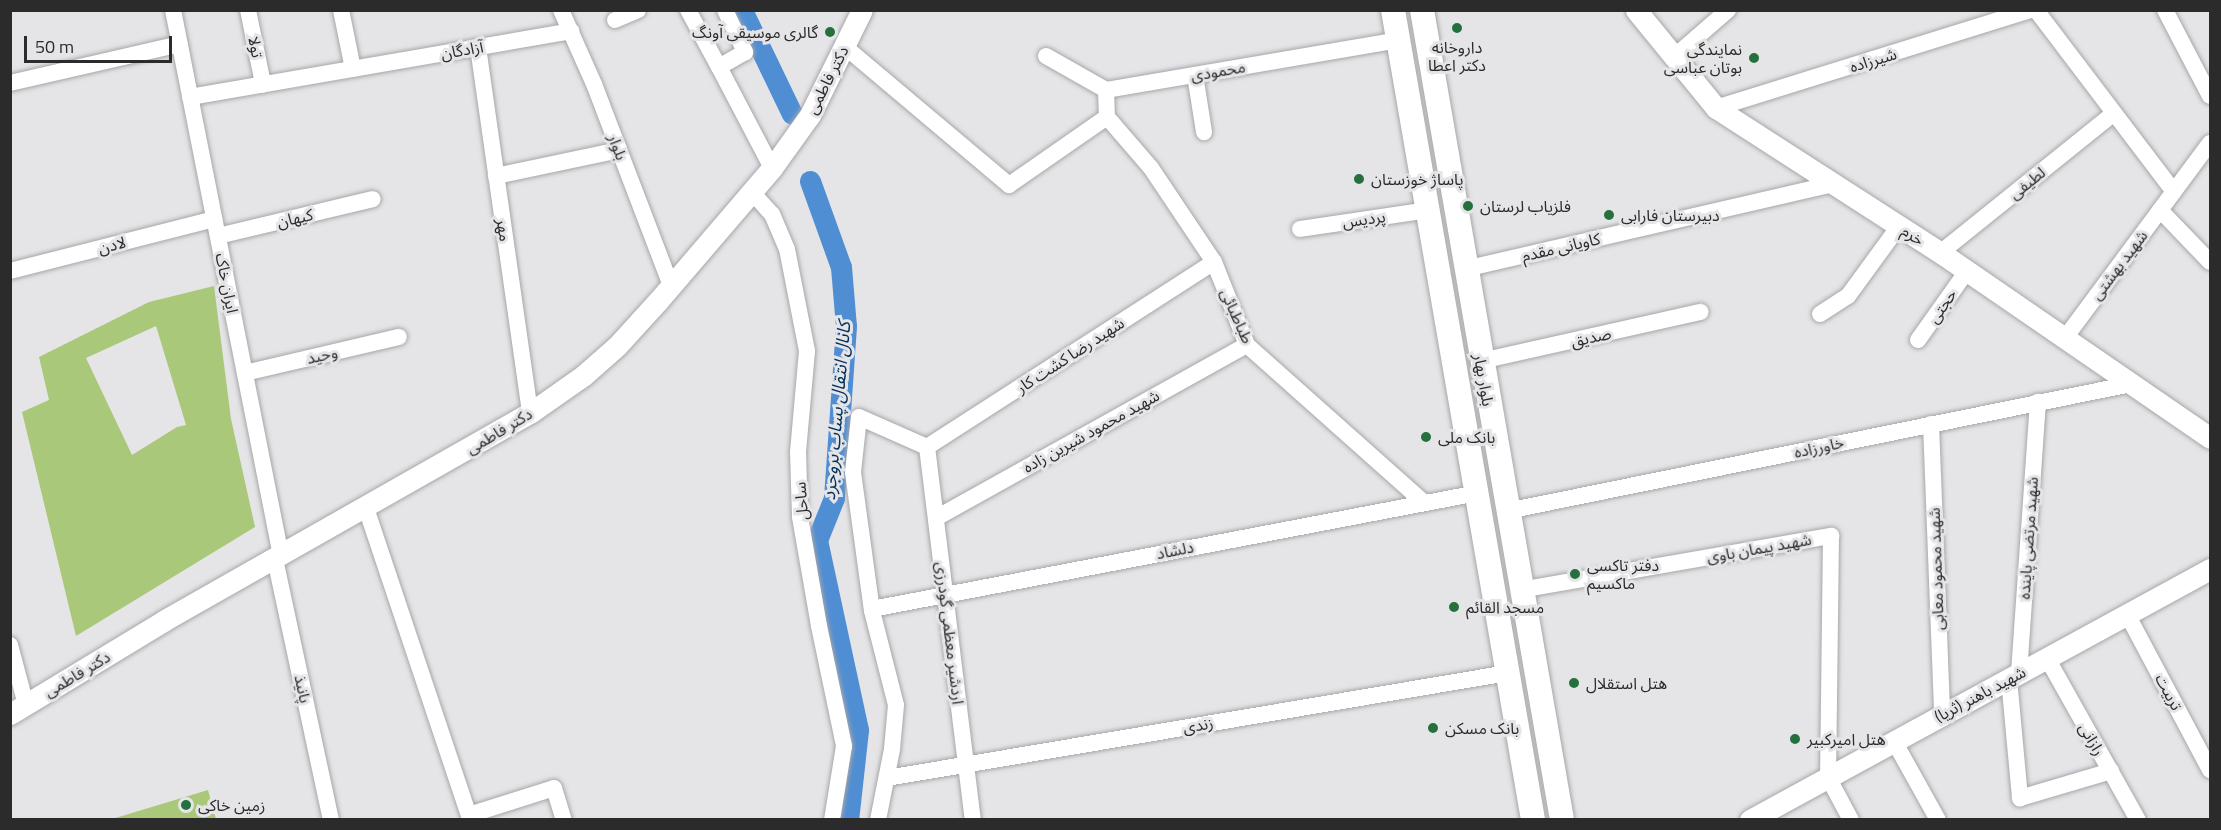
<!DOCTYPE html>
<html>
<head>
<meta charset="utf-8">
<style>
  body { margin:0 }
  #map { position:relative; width:2221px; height:830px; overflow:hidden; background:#e5e5e8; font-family:"Titillium Web","Noto Sans Arabic",sans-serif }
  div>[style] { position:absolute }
  .green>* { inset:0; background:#aac879 }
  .canal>* { height:21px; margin:-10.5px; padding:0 10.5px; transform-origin:10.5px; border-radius:10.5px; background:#508ed3 }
  .roads { filter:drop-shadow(0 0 2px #a7a7aa) drop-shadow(0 0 2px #a7a7aa) }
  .minor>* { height:16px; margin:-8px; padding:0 8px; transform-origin:8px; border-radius:8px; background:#fff }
  .tertiary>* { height:21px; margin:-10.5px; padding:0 10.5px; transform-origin:10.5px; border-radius:10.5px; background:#fff }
  .secondary>* { height:24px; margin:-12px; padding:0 12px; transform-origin:12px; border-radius:12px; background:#fff }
  .dots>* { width:16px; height:16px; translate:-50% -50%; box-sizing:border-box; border:3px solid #e5e5e8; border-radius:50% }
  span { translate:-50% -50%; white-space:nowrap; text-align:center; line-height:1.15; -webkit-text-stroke:6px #e5e5e8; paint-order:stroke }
  .poi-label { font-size:16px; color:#2b2b2c }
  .right { translate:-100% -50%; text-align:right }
  .left { translate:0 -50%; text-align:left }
  .street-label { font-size:16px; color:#2b2b2c }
  .water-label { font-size:18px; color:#01305c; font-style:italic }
  .frame { position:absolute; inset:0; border:12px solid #2b2b2c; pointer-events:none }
  .scale { position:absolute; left:24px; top:36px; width:148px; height:27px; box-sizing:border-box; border:3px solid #2b2b2c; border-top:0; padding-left:8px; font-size:18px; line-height:21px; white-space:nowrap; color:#2b2b2c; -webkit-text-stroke:4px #e5e5e8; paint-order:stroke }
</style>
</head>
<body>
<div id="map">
  <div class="green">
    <i style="clip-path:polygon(evenodd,214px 286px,231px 419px,255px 527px,76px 636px,22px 412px,49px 400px,39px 357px,149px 302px,214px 286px,156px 326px,186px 425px,177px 427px,132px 455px,86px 358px,156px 326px)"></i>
    <i style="clip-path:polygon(208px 790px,216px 819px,112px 819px)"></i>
  </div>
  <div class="canal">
    <i style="left:742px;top:10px;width:115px;rotate:64.3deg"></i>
    <i style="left:810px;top:181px;width:91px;rotate:70.2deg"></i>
    <i style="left:841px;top:267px;width:59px;rotate:85.2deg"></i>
    <i style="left:846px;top:326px;width:172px;rotate:94deg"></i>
    <i style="left:834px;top:498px;width:45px;rotate:112deg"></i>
    <i style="left:817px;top:540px;width:194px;rotate:77.8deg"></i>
    <i style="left:858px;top:730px;width:91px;rotate:96.3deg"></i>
  </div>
  <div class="roads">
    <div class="minor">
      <i style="left:173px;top:10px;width:557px;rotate:78.81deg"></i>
      <i style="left:248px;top:10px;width:76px;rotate:78.5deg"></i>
      <i style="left:341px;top:10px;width:60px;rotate:78.5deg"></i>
      <i style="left:561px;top:10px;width:81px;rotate:66deg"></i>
      <i style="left:594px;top:84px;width:216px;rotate:69.1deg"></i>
      <i style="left:688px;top:10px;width:65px;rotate:61.5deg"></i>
      <i style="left:725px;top:10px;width:47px;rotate:64.5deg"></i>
      <i style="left:745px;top:52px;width:30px;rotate:150deg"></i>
      <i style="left:719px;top:67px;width:114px;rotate:62.3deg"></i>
      <i style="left:2036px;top:10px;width:228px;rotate:52.8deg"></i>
      <i style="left:2165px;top:10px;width:97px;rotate:62.4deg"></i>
      <i style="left:615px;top:20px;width:25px;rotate:-23deg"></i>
      <i style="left:844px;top:46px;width:216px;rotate:40.1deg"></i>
      <i style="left:1009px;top:185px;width:119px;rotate:-34.8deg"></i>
      <i style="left:478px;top:47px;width:370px;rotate:81.9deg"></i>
      <i style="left:1046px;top:56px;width:69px;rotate:29.5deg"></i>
      <i style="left:1106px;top:90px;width:296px;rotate:-9.7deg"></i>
      <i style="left:1674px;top:57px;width:72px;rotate:-41deg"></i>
      <i style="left:1195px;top:75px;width:58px;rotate:81deg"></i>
      <i style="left:10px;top:83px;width:174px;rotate:-12.9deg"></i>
      <i style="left:1106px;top:90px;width:27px;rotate:88deg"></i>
      <i style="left:1107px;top:117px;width:67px;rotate:49.2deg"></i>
      <i style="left:1151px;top:168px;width:113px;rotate:56.2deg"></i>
      <i style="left:1214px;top:262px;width:89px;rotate:68.3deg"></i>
      <i style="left:1247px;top:345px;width:236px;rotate:41.7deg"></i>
      <i style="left:190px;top:97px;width:387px;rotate:-9.8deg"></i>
      <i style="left:1716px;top:108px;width:329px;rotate:-17.3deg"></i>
      <i style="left:496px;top:176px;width:126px;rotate:-11.9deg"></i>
      <i style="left:751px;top:191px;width:31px;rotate:48deg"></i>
      <i style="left:772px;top:214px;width:38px;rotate:67deg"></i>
      <i style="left:787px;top:249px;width:104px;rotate:78.9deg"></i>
      <i style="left:807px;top:351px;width:101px;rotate:95.1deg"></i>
      <i style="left:798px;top:452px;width:65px;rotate:88.2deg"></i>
      <i style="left:800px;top:517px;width:111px;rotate:80.1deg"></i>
      <i style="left:819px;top:626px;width:123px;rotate:78.2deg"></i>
      <i style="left:844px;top:746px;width:75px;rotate:99.2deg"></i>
      <i style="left:2160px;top:210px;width:72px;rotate:46.1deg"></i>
      <i style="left:1300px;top:229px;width:129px;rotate:-8.4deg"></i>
      <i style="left:218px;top:236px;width:159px;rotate:-13.4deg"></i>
      <i style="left:1940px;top:253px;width:223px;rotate:-38.8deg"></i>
      <i style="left:1465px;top:269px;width:378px;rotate:-13deg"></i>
      <i style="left:10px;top:271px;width:211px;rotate:-14.3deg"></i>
      <i style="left:1820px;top:314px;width:33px;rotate:-33deg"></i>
      <i style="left:1848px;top:296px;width:87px;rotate:-53.9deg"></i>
      <i style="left:2065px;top:338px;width:243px;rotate:-53.4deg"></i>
      <i style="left:1918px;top:340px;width:85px;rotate:-54.6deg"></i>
      <i style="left:1481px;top:361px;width:225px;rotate:-12.6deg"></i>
      <i style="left:245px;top:373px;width:158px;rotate:-13.2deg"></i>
      <i style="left:1931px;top:424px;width:291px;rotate:87.8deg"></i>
      <i style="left:927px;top:447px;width:376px;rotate:83deg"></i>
      <i style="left:927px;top:447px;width:341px;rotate:-32.8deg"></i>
      <i style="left:366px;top:508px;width:324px;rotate:71.5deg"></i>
      <i style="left:469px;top:815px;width:89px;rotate:-17.6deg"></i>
      <i style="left:554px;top:788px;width:34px;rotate:73deg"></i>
      <i style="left:1507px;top:511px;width:637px;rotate:-11.5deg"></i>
      <i style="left:936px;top:518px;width:356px;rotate:-29.1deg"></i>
      <i style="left:275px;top:559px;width:267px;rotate:77.9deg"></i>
      <i style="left:1520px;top:590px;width:316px;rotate:-9.9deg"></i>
      <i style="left:1831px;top:536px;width:241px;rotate:90.7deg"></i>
      <i style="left:1828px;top:777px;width:49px;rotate:61.9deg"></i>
      <i style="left:872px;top:609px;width:617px;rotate:-10.84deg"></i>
      <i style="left:2127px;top:614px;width:177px;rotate:62deg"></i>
      <i style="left:10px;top:645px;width:62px;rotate:75.1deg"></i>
      <i style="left:2047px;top:658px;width:186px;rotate:60.7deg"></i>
      <i style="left:2019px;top:673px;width:272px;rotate:-86deg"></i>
      <i style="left:2009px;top:679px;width:120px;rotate:84.7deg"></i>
      <i style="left:2020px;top:798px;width:95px;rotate:-16.5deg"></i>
      <i style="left:1894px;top:741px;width:90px;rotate:60.9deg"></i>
      <i style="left:887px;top:778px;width:630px;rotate:-9.6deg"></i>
      <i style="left:878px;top:820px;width:72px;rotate:-78.8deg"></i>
      <i style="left:892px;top:749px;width:44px;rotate:-84.8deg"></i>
      <i style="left:896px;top:705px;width:97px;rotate:-104.3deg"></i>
      <i style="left:872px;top:611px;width:140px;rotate:-97.8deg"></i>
      <i style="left:853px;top:472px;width:55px;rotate:-83.8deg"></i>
      <i style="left:859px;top:417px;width:74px;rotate:23.8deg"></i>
    </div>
    <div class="tertiary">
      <i style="left:1636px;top:10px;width:127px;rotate:50.8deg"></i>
      <i style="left:1716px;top:108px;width:271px;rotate:32.8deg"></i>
      <i style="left:1944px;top:255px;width:323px;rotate:34.5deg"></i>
      <i style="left:10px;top:714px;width:181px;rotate:-31.2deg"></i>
      <i style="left:165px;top:620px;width:420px;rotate:-29.6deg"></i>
      <i style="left:530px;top:413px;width:66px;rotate:-35.1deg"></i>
      <i style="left:584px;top:375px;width:44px;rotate:-41.3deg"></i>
      <i style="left:617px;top:346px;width:61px;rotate:-47.7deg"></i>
      <i style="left:658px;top:301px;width:175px;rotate:-49.4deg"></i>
      <i style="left:772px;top:168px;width:65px;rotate:-54.4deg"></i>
      <i style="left:810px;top:115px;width:117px;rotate:-63.7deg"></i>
      <i style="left:1750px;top:820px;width:524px;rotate:-28.62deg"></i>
    </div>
    <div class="secondary">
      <i style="left:1393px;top:10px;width:822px;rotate:80.19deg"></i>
      <i style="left:1422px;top:10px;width:822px;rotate:80.19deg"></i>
    </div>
  </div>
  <div class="dots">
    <i style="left:1457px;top:28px;background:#25703e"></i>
    <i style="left:830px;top:32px;background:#25703e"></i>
    <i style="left:1754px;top:58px;background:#25703e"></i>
    <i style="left:1359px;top:179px;background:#25703e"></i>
    <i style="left:1468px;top:206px;background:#25703e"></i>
    <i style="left:1609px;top:215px;background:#25703e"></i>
    <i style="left:1426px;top:437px;background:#25703e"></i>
    <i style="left:1575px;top:574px;background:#25703e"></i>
    <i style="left:1454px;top:607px;background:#25703e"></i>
    <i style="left:1574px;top:683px;background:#25703e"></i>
    <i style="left:1433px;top:728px;background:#25703e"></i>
    <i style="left:1795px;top:739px;background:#25703e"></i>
    <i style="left:186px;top:805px;background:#25703e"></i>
  </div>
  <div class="poi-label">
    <span class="right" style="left:818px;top:32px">گالری موسیقی آونگ</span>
    <span style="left:1457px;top:56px">داروخانه<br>دکتر اعطا</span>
    <span class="right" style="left:1742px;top:58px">نمایندگی<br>بوتان عباسی</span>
    <span class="left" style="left:1371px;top:179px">پاساژ خوزستان</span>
    <span class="left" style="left:1480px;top:206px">فلزیاب لرستان</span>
    <span class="left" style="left:1621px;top:215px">دبیرستان فارابی</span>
    <span class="left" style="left:1438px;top:437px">بانک ملی</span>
    <span class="left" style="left:1587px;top:574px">دفتر تاکسی<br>ماکسیم</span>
    <span class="left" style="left:1466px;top:607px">مسجد القائم</span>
    <span class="left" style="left:1586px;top:683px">هتل استقلال</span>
    <span class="left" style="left:1445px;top:728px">بانک مسکن</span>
    <span class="left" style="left:1807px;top:739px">هتل امیرکبیر</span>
    <span class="left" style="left:198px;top:805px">زمین خاکی</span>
  </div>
  <div class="street-label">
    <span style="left:256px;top:47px;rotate:79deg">تولا</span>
    <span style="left:462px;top:50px;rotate:-10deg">آزادگان</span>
    <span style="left:1873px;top:60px;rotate:-17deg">شیرزاده</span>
    <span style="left:1218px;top:71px;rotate:-10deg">محمودی</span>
    <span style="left:827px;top:80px;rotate:-63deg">دکتر فاطمی</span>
    <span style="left:618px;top:147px;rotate:70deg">بلوار</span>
    <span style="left:2027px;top:183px;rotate:-39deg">لطیفی</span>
    <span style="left:295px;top:218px;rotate:-13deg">کیهان</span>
    <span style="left:1364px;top:219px;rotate:-8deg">پردیس</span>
    <span style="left:504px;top:230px;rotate:82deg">مهر</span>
    <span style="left:1913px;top:235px;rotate:33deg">خرم</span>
    <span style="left:112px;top:245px;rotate:-14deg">لادن</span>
    <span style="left:1561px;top:247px;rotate:-13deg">کاویانی مقدم</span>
    <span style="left:2119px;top:265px;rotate:-53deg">شهید بهشتی</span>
    <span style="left:227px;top:283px;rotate:79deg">ایران خاک</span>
    <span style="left:1942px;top:306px;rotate:-55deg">حجتی</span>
    <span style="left:1237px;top:316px;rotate:66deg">طباطبائی</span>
    <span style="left:1591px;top:337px;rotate:-12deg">صدیق</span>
    <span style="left:322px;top:355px;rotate:-13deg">وحید</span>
    <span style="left:1070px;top:355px;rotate:-33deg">شهید رضا کشت کار</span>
    <span style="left:1484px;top:380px;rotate:80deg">بلوار بهار</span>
    <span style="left:499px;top:431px;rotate:-31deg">دکتر فاطمی</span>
    <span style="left:1091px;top:431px;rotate:-29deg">شهید محمود شیرین زاده</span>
    <span style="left:1819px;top:447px;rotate:-12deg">خاورزاده</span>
    <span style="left:801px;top:501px;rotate:-94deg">ساحل</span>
    <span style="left:2028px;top:538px;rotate:-86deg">شهید مرتضی پاینده</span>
    <span style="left:1759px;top:548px;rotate:-10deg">شهید پیمان باوی</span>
    <span style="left:1175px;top:550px;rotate:-11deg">دلشاد</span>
    <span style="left:1936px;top:569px;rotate:-92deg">شهید محمود معابی</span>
    <span style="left:950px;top:633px;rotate:83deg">اردشیر معظمی گودرزی</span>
    <span style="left:77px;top:674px;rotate:-31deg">دکتر فاطمی</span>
    <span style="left:303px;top:689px;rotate:78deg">پانیذ</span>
    <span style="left:2169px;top:692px;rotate:62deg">تربیت</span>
    <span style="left:1980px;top:694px;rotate:-28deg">شهید باهنر (ثریا)</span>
    <span style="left:1198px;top:725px;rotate:-10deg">زندی</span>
    <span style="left:2092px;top:739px;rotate:60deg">رازانی</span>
  </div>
  <div class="water-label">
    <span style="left:837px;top:411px;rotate:-85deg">کانال انتقال پساب بروجرد</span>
  </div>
  <div class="frame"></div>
  <div class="scale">50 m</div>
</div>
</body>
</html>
